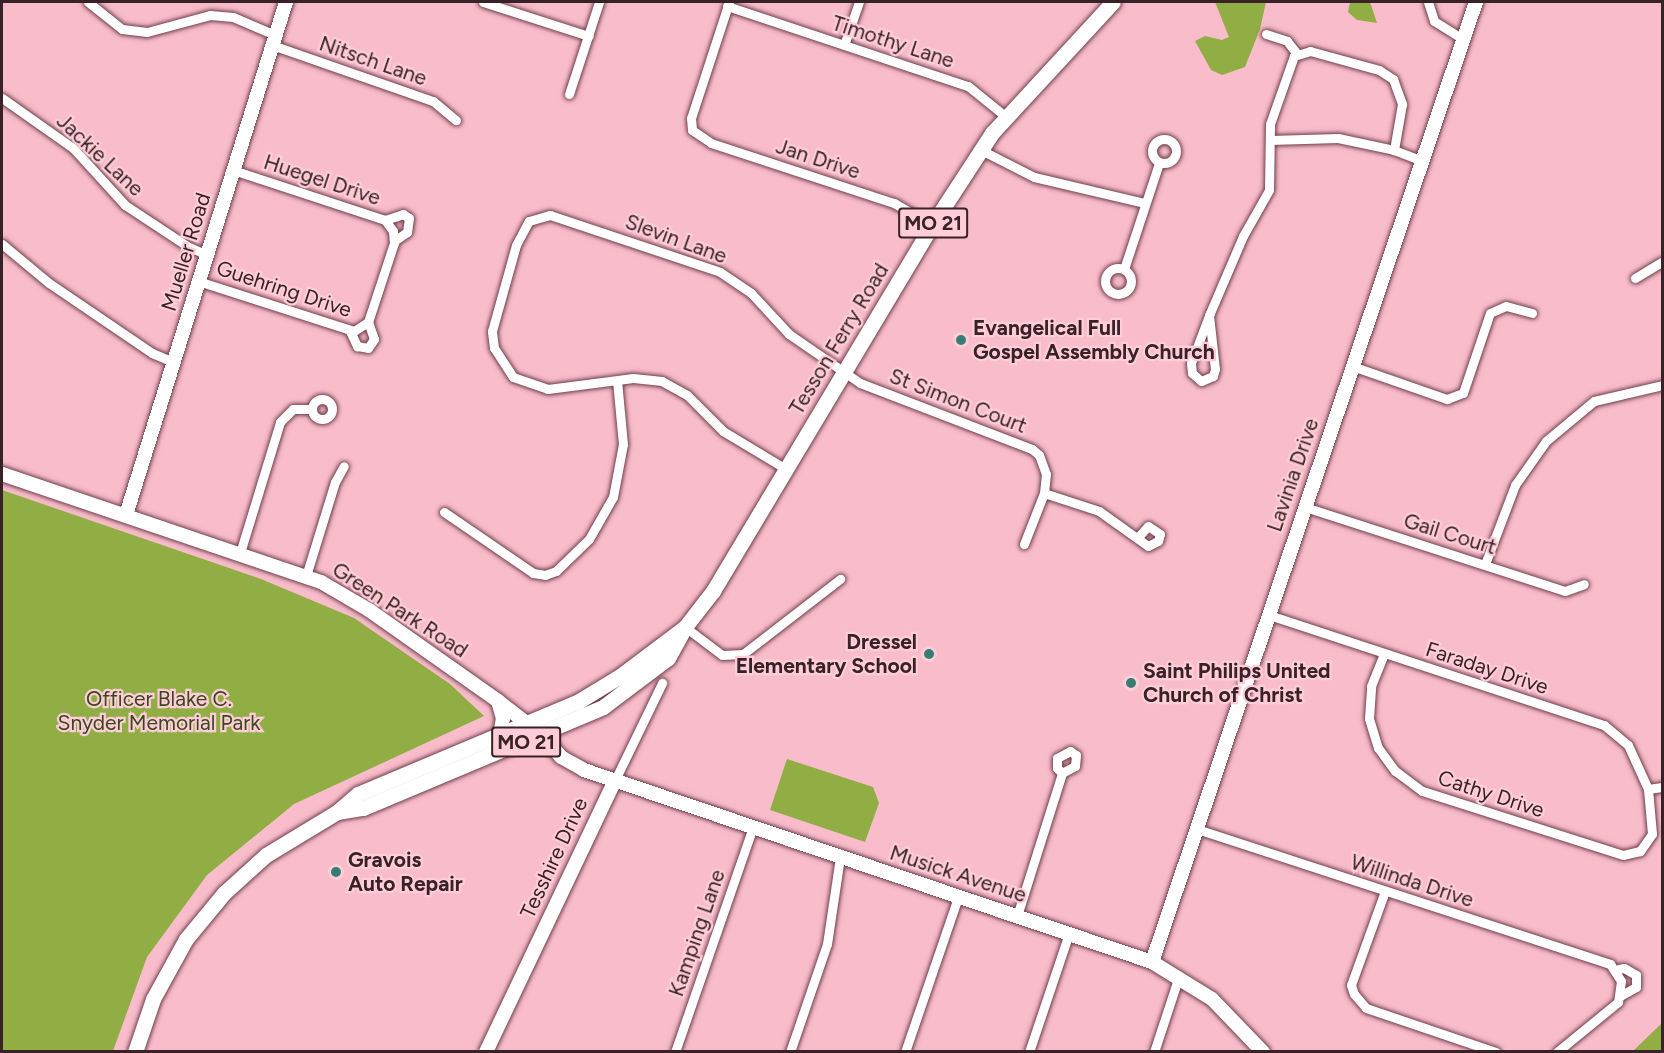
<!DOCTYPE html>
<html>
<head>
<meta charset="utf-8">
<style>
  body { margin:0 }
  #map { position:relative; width:1664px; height:1053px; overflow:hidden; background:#f8bcca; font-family:Figtree,sans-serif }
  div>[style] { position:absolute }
  .green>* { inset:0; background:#90ae44 }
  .roads { filter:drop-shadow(0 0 2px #703e4b) drop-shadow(0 0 2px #703e4b) }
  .street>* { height:9px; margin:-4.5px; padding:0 4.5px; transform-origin:4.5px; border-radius:4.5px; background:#fff }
  .street>.ring { margin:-4.5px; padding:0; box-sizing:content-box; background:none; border:9px solid #fff; border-radius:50% }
  .secondary>* { height:14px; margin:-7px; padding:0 7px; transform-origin:7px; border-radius:7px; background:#fff }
  .primary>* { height:15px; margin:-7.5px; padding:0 7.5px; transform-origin:7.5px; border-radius:7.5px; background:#fff }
  .dots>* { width:16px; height:16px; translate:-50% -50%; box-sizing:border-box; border:3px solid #fecdd8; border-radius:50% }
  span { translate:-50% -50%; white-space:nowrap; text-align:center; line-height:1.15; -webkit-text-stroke:4.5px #fecdd8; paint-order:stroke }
  .shield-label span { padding:2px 4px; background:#fecdd8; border:2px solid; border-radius:4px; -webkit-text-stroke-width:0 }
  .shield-label { font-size:20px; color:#382127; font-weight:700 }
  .street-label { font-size:21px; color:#382127 }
  .poi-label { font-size:21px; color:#382127; font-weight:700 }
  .left { translate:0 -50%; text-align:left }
  .right { translate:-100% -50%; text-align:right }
  .park-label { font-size:21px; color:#3a471c }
  .frame { position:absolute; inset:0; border:3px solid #382127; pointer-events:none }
</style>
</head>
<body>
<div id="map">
  <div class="green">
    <i style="clip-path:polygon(1215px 2px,1266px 2px,1260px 29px,1245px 67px,1222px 75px,1211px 70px,1195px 41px,1205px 36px,1222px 40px,1229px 37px)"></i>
    <i style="clip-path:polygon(1350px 2px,1370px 2px,1377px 23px,1357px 20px,1348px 12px)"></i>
    <i style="clip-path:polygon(2px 490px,261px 579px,354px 618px,450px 684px,484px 716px,294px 804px,207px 875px,147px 957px,113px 1051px,2px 1051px)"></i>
    <i style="clip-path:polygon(787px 759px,873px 787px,879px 803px,865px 842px,770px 810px)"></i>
    <i style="clip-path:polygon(1662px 1023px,1662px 1051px,1633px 1051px)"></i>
  </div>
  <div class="roads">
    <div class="street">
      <i style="left:88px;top:2px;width:43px;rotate:38.5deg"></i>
      <i style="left:122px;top:29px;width:25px;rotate:7deg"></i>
      <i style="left:147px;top:32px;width:65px;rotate:-15.1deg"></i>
      <i style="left:210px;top:15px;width:23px;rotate:5deg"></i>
      <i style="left:233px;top:17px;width:46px;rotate:23.2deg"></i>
      <i style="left:483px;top:2px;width:111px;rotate:17.8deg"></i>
      <i style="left:729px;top:2px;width:122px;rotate:108.1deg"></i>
      <i style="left:691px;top:118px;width:12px;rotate:85deg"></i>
      <i style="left:692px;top:130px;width:23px;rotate:34deg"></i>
      <i style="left:711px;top:143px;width:193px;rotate:18.2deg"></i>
      <i style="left:894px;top:203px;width:44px;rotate:30.1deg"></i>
      <i style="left:1428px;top:2px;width:20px;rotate:72deg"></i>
      <i style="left:1434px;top:21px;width:34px;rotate:32deg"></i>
      <i style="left:727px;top:6px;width:254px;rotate:18.4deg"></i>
      <i style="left:968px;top:86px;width:48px;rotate:39deg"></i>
      <i style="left:1266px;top:34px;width:22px;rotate:18deg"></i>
      <i style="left:1287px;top:41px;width:16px;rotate:52deg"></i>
      <i style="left:272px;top:45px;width:170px;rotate:19.2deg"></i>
      <i style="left:433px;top:101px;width:30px;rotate:40deg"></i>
      <i style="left:844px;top:45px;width:46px;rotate:-70.8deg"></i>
      <i style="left:569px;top:94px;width:97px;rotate:-71.9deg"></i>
      <i style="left:2px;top:98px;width:87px;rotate:35.2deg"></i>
      <i style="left:73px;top:148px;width:77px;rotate:47.6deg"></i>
      <i style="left:125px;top:205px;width:74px;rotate:33.5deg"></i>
      <i style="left:187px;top:246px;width:22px;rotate:24deg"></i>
      <i class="ring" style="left:1152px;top:139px;width:15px;height:15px"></i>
      <i style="left:1270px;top:140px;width:68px;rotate:-1.7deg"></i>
      <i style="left:1338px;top:138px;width:57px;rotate:12.1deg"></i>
      <i style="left:1394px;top:150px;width:30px;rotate:21deg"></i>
      <i style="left:981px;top:150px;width:59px;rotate:27deg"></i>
      <i style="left:1034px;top:177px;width:113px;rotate:13.3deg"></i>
      <i style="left:385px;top:220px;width:19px;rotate:-18deg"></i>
      <i style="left:403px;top:214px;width:7px;rotate:34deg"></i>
      <i style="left:409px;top:218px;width:14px;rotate:98deg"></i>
      <i style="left:407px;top:232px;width:16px;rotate:145deg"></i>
      <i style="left:2px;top:244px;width:61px;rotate:39.7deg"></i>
      <i style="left:49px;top:283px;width:125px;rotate:34.2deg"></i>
      <i style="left:152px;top:353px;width:23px;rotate:23deg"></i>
      <i class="ring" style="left:1105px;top:268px;width:17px;height:17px"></i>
      <i style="left:1124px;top:269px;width:112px;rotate:-71.7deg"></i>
      <i style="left:1635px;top:278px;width:31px;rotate:-31deg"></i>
      <i style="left:198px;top:281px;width:164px;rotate:17.8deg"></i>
      <i style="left:354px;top:331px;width:17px;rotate:-33deg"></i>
      <i style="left:368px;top:322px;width:83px;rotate:-71.8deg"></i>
      <i style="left:394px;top:243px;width:12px;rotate:-95deg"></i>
      <i style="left:393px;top:231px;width:14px;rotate:-126deg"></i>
      <i style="left:385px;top:220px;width:160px;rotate:-161.8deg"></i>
      <i style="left:1209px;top:315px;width:54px;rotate:83.7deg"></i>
      <i style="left:1215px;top:369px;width:7px;rotate:106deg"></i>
      <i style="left:1213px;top:376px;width:13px;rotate:157deg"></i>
      <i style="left:1201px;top:381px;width:12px;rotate:-138deg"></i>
      <i style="left:1192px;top:373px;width:10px;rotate:-96deg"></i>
      <i style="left:1191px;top:363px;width:53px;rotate:-69.2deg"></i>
      <i style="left:1210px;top:313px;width:84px;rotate:-66.8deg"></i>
      <i style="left:1243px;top:236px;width:53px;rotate:-60.5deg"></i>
      <i style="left:1269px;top:190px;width:66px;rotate:-89.1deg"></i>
      <i style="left:1270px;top:124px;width:72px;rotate:-70.6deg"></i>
      <i style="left:1294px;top:56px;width:17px;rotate:-17deg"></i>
      <i style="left:1310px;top:51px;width:72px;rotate:15.4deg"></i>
      <i style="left:1379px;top:70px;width:17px;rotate:33deg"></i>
      <i style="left:1393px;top:79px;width:27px;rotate:70deg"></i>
      <i style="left:1402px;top:104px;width:47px;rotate:99.9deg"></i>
      <i style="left:350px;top:331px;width:17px;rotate:65deg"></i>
      <i style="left:357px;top:346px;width:11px;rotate:10deg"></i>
      <i style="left:368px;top:348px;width:11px;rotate:-56deg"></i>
      <i style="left:374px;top:339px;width:18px;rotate:-109deg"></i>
      <i style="left:1352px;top:366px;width:101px;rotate:19.2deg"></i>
      <i style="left:1447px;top:399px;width:17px;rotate:-21deg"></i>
      <i style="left:1463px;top:393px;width:84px;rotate:-71.4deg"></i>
      <i style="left:1490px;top:313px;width:17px;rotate:-24deg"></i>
      <i style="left:1506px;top:306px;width:27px;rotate:15deg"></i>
      <i class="ring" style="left:312px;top:399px;width:11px;height:11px"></i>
      <i style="left:786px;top:469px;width:74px;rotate:-148.9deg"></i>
      <i style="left:723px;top:431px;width:51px;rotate:-135deg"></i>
      <i style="left:687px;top:395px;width:29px;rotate:-151deg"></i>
      <i style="left:662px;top:381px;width:29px;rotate:-174deg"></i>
      <i style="left:633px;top:378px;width:86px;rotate:172.6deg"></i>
      <i style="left:548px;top:389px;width:37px;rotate:-161deg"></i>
      <i style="left:513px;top:377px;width:35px;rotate:-123deg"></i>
      <i style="left:494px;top:348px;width:17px;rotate:-97deg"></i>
      <i style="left:492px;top:331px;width:89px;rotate:-74.4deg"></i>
      <i style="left:516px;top:245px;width:27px;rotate:-62deg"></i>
      <i style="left:529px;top:221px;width:22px;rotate:-16deg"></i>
      <i style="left:550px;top:215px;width:179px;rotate:18.5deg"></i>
      <i style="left:720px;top:272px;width:37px;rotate:34deg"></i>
      <i style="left:751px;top:293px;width:56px;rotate:47.2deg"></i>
      <i style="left:789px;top:334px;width:86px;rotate:34.6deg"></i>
      <i style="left:860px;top:383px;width:184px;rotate:21deg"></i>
      <i style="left:1032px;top:449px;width:9px;rotate:41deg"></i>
      <i style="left:1039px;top:455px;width:20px;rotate:70deg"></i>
      <i style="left:1046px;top:474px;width:19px;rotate:96deg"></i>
      <i style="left:1044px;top:493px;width:55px;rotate:111.4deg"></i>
      <i style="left:1044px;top:493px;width:58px;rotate:18.1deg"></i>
      <i style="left:1099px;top:511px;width:60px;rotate:35.5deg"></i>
      <i style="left:1148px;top:546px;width:11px;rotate:-27deg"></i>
      <i style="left:1158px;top:541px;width:7px;rotate:-74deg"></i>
      <i style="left:1160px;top:534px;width:14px;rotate:-146deg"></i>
      <i style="left:1148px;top:526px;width:13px;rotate:132deg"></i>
      <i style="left:1305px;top:507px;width:273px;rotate:17.9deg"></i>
      <i style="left:1565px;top:591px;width:20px;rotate:-20deg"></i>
      <i style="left:444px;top:512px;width:108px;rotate:34.4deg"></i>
      <i style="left:533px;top:573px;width:12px;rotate:9deg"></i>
      <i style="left:545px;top:575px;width:12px;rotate:-20deg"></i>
      <i style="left:556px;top:571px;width:46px;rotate:-44.1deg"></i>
      <i style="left:589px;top:539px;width:48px;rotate:-60.3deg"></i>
      <i style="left:613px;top:497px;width:54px;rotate:-79.3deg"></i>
      <i style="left:623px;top:444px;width:63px;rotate:-95.4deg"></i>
      <i style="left:240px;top:553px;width:137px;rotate:-73deg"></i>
      <i style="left:280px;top:422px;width:18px;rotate:-45deg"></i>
      <i style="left:293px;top:409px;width:18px"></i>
      <i style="left:1485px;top:564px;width:85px;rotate:-69.2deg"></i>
      <i style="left:1515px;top:485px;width:54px;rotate:-54.8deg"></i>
      <i style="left:1546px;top:441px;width:62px;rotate:-39.8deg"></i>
      <i style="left:1594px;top:401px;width:70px;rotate:-13.2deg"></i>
      <i style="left:306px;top:576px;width:98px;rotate:-72.9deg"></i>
      <i style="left:335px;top:482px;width:18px;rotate:-61deg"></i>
      <i style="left:1269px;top:615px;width:353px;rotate:18.2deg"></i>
      <i style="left:1604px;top:725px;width:31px;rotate:40deg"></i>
      <i style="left:1628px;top:745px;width:48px;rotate:65.6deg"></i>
      <i style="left:1648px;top:789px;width:45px;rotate:84.9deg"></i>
      <i style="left:1652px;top:834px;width:21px;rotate:125deg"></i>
      <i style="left:1640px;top:851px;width:17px;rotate:167deg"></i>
      <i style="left:1623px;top:855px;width:211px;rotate:-162.3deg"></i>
      <i style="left:1422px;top:791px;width:34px;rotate:-143deg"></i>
      <i style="left:1395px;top:771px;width:29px;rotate:-126deg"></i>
      <i style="left:1378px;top:748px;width:31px;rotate:-107deg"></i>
      <i style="left:1369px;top:718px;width:32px;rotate:-86deg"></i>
      <i style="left:1371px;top:686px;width:35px;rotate:-68deg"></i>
      <i style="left:685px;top:627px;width:46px;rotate:37.1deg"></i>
      <i style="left:722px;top:655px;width:21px;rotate:-3deg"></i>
      <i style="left:743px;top:654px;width:123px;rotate:-37.7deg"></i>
      <i style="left:615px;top:780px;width:108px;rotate:-64.1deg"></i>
      <i style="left:1648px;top:789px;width:14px;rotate:-8deg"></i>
      <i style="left:1197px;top:829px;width:435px;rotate:18.1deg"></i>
      <i style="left:1610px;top:964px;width:20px;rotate:57deg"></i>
      <i style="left:1621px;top:981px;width:21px;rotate:98deg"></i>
      <i style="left:1618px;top:1002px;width:79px;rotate:140.7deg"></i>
      <i style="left:1385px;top:891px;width:100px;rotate:109.9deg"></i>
      <i style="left:1351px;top:985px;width:9px;rotate:72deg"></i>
      <i style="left:1354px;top:994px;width:18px;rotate:49deg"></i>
      <i style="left:1366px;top:1008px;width:137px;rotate:18.7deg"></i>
      <i style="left:1017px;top:916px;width:150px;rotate:-72.5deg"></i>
      <i style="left:1062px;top:773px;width:7px;rotate:-135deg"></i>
      <i style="left:1057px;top:768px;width:10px;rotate:-90deg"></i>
      <i style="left:1057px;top:758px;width:15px;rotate:-28deg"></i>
      <i style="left:1070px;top:751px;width:7px;rotate:34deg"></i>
      <i style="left:1076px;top:755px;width:11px;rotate:95deg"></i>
      <i style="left:1075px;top:766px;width:15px;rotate:152deg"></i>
      <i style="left:1615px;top:970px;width:9px;rotate:-13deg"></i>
      <i style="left:1624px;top:968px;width:14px;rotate:30deg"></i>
      <i style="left:1636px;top:975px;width:12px;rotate:90deg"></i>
      <i style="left:1636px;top:987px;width:18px;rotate:151deg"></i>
      <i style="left:675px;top:1052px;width:238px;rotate:-70.9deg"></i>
      <i style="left:790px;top:1052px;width:114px;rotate:-71.1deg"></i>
      <i style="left:827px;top:944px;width:88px;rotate:-81.5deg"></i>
      <i style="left:905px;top:1052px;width:164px;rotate:-71.1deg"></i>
      <i style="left:1029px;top:1052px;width:126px;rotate:-71.4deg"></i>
      <i style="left:1154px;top:1052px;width:80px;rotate:-71.8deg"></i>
    </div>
    <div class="secondary">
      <i style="left:2px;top:474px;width:337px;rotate:18.7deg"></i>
      <i style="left:321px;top:582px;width:56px;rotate:30.3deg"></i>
      <i style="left:369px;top:610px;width:158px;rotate:35.2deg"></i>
      <i style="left:498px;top:701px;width:56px;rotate:37.7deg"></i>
      <i style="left:542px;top:735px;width:29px;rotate:49deg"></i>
      <i style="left:561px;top:757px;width:26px;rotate:29deg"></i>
      <i style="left:584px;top:770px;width:600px;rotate:18.68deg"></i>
      <i style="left:1152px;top:962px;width:70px;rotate:31.7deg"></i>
      <i style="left:1212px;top:999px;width:74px;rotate:46.1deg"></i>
      <i style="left:126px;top:515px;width:537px;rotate:-72.68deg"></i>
      <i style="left:498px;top:701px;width:18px;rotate:74deg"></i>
      <i style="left:503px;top:718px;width:17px;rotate:100deg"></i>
      <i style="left:1152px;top:962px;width:1013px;rotate:-71.35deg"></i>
      <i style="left:486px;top:1052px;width:301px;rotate:-64.6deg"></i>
    </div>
    <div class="primary">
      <i style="left:337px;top:812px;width:26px;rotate:-9deg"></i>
      <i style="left:363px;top:808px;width:260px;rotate:-22.8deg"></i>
      <i style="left:603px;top:707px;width:81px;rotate:-37deg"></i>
      <i style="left:668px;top:658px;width:35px;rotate:-61deg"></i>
      <i style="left:135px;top:1052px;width:56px;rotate:-71.2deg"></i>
      <i style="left:153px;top:999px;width:68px;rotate:-61.2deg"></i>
      <i style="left:186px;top:939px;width:60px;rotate:-50.4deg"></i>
      <i style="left:224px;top:893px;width:57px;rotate:-42.1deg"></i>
      <i style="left:266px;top:855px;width:83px;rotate:-31.2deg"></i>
      <i style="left:337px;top:812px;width:28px;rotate:-41deg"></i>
      <i style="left:358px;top:794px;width:240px;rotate:-22.8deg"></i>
      <i style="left:579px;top:701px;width:48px;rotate:-31.4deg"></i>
      <i style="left:620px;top:676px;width:81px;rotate:-37deg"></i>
      <i style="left:685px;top:627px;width:46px;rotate:-52.1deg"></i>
      <i style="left:713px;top:591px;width:427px;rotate:-59.1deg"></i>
      <i style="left:932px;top:225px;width:110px;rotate:-56.9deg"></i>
      <i style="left:992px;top:133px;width:178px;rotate:-47.3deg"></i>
    </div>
  </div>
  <div class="dots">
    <i style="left:961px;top:340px;background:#377d73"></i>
    <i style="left:929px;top:654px;background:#377d73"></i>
    <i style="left:1131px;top:683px;background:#377d73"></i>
    <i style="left:336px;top:872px;background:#377d73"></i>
  </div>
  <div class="shield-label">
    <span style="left:933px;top:223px">MO 21</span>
    <span style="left:526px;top:742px">MO 21</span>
  </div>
  <div class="street-label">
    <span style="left:893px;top:42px;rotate:18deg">Timothy Lane</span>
    <span style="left:373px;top:61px;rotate:19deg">Nitsch Lane</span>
    <span style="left:100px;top:155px;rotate:43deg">Jackie Lane</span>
    <span style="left:818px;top:159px;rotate:18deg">Jan Drive</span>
    <span style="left:322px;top:180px;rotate:18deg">Huegel Drive</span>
    <span style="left:676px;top:239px;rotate:20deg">Slevin Lane</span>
    <span style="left:186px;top:252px;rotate:-73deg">Mueller Road</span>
    <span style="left:284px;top:289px;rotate:18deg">Guehring Drive</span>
    <span style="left:839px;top:339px;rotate:-59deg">Tesson Ferry Road</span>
    <span style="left:958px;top:401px;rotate:21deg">St Simon Court</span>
    <span style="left:1293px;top:475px;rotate:-71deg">Lavinia Drive</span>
    <span style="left:1450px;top:534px;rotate:17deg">Gail Court</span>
    <span style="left:400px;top:610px;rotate:33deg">Green Park Road</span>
    <span style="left:1487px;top:668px;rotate:18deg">Faraday Drive</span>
    <span style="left:1491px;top:794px;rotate:18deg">Cathy Drive</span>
    <span style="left:554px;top:858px;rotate:-65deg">Tesshire Drive</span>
    <span style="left:958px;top:874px;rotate:18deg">Musick Avenue</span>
    <span style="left:1412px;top:881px;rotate:18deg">Willinda Drive</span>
    <span style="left:697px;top:933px;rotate:-71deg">Kamping Lane</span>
  </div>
  <div class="poi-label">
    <span class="left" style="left:973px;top:340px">Evangelical Full<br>Gospel Assembly Church</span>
    <span class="right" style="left:917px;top:654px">Dressel<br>Elementary School</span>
    <span class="left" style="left:1143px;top:683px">Saint Philips United<br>Church of Christ</span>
    <span class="left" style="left:348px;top:872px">Gravois<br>Auto Repair</span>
  </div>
  <div class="park-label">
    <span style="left:159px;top:711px">Officer Blake C.<br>Snyder Memorial Park</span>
  </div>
  <div class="frame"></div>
</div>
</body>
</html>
